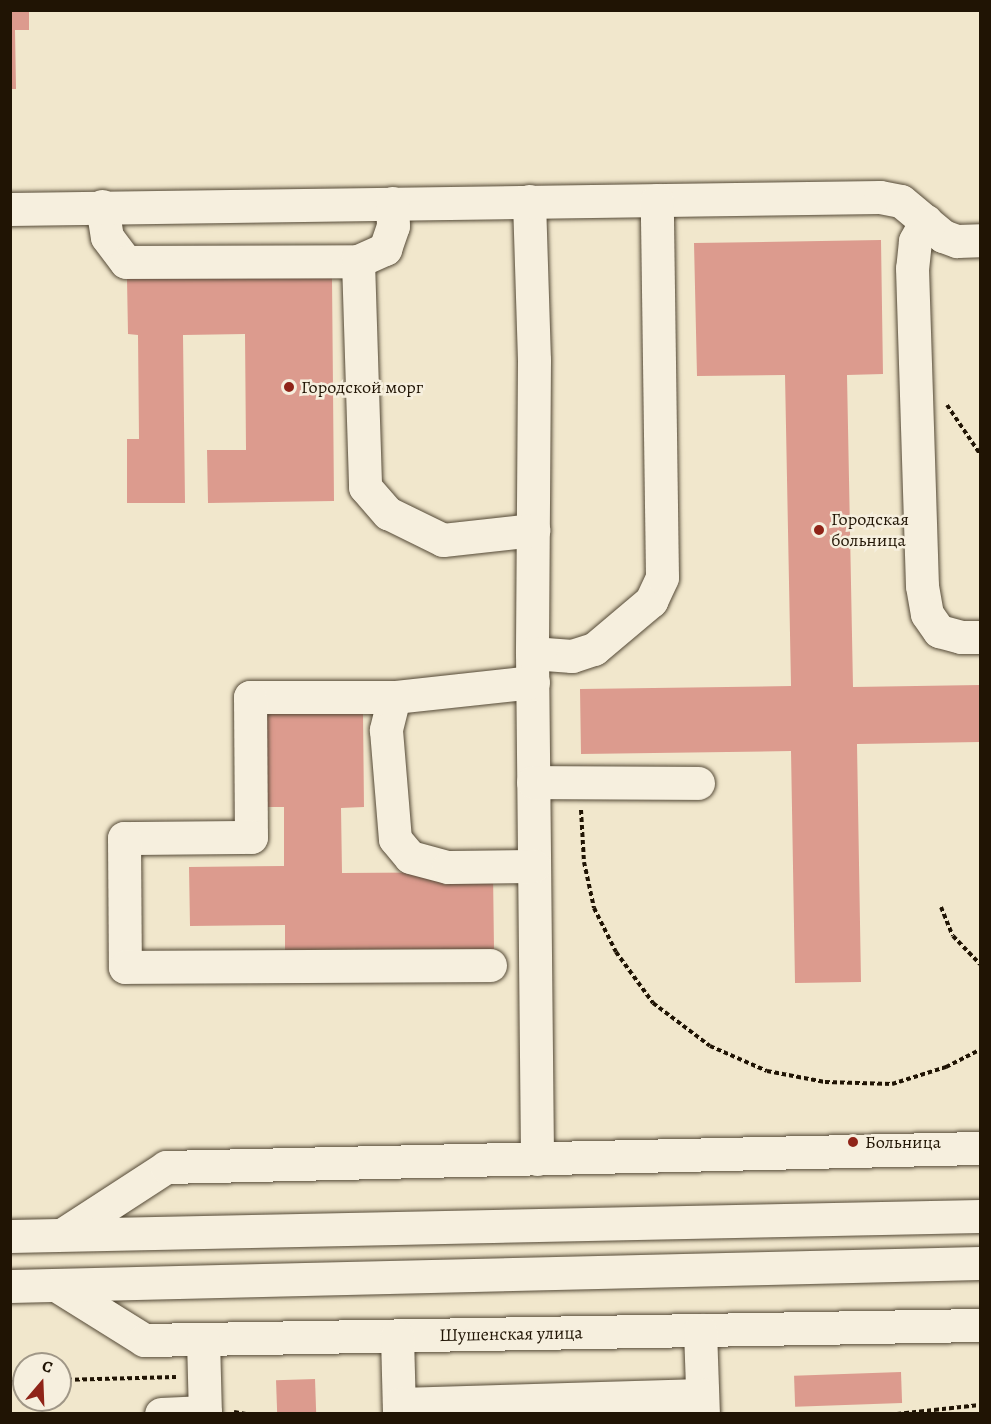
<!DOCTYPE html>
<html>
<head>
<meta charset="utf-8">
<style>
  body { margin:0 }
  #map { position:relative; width:991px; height:1424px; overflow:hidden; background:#f1e7cc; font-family:Alegreya,serif }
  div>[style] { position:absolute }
  .building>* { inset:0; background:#dc9b8e; transform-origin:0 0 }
  .path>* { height:4px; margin-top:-2px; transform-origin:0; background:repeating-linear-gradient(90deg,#201404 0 4.5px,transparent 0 7.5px) }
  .roads { filter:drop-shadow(0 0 2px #544936) drop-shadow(0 0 2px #544936) }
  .minor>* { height:33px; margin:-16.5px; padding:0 16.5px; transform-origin:16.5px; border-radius:16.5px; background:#f6efde }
  .dots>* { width:16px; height:16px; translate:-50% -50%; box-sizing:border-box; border:3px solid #f6efde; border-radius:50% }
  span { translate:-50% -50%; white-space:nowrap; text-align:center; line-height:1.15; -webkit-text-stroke:5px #f6efde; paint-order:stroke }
  .poi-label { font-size:18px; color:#201404 }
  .left { translate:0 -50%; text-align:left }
  .street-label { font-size:18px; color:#201404 }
  .frame { position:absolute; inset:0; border:12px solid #201404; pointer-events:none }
  .north { position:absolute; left:12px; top:1352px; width:60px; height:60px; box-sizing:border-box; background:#f6efde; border:2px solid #a09787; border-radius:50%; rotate:19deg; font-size:16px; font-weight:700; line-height:24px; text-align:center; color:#201404 }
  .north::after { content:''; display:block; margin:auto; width:21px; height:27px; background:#8f2418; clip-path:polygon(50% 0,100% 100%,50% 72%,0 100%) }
</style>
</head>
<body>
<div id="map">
  <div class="building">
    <i style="clip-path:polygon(10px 10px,29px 10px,29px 30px,15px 30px,16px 89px,10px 89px)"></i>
    <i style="clip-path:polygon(881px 240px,883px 374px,847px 375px,853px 687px,980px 685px,980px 742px,857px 744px,861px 982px,795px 983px,791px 751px,581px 754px,580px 689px,791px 686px,785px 375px,697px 376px,694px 243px)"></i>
    <i style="clip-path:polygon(332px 277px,334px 501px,208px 503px,207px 450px,246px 450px,245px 334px,183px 335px,185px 503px,127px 503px,127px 439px,139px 439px,138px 335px,128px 334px,127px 279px)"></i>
    <i style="clip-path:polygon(256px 713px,363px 713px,364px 807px,341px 808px,342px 873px,493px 872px,494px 949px,285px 950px,285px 925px,190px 926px,189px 867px,284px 866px,284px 807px,257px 807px)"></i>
    <i style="left:901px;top:1372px;width:31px;height:107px;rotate:88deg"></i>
    <i style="left:315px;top:1379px;width:33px;height:39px;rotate:88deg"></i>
  </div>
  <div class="path">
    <i style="left:947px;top:405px;width:59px;rotate:56deg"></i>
    <i style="left:581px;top:810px;width:52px;rotate:86.7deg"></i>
    <i style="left:584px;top:862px;width:47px;rotate:77.7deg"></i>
    <i style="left:594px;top:908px;width:49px;rotate:63.4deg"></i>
    <i style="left:616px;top:952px;width:63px;rotate:54deg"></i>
    <i style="left:653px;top:1003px;width:71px;rotate:37deg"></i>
    <i style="left:710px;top:1046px;width:62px;rotate:23.7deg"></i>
    <i style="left:767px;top:1071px;width:59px;rotate:10.7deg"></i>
    <i style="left:825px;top:1082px;width:67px;rotate:1.7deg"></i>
    <i style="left:892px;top:1084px;width:57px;rotate:-17.5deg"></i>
    <i style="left:946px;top:1067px;width:38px;rotate:-27deg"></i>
    <i style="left:941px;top:907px;width:31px;rotate:68deg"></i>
    <i style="left:953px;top:936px;width:39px;rotate:46deg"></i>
    <i style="left:60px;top:1380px;width:116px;rotate:-1.5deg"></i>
    <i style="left:10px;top:1382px;width:14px"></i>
    <i style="left:234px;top:1412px;width:12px;rotate:9deg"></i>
    <i style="left:897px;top:1414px;width:83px;rotate:-6.2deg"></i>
  </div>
  <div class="roads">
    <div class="minor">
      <i style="left:529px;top:201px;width:159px;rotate:88.2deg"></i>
      <i style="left:534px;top:360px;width:293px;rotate:90.4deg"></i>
      <i style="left:532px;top:653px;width:506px;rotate:89.43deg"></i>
      <i style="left:102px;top:206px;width:31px;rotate:81deg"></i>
      <i style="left:107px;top:237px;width:31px;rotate:53deg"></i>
      <i style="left:126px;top:262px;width:232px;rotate:-0.2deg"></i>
      <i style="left:358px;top:261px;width:226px;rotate:88.2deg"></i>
      <i style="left:365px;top:487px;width:35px;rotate:49deg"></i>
      <i style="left:388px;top:513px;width:61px;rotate:26.1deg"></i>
      <i style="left:443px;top:540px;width:91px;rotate:-6.3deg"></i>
      <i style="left:10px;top:209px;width:870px;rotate:-0.79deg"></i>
      <i style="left:880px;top:197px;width:21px;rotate:11deg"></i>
      <i style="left:901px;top:201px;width:55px;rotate:39.8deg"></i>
      <i style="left:943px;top:236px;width:15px;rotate:20deg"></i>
      <i style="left:957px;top:241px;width:23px;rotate:-2deg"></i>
      <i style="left:926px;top:221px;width:23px;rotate:119deg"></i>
      <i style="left:915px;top:241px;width:27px;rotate:96deg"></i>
      <i style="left:912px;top:268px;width:318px;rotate:88.2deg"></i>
      <i style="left:922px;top:586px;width:28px;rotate:80deg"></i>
      <i style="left:927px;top:614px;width:21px;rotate:55deg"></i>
      <i style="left:939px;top:631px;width:23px;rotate:15deg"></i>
      <i style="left:961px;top:637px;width:19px"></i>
      <i style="left:358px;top:261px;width:30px;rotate:-24deg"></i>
      <i style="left:385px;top:249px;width:24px;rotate:-71deg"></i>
      <i style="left:393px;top:226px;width:23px;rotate:-92deg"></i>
      <i style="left:532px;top:653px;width:40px;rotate:4.3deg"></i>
      <i style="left:572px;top:656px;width:23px;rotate:-18deg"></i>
      <i style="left:594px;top:649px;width:75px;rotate:-40.1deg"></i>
      <i style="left:651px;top:601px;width:26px;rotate:-65deg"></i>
      <i style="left:662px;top:577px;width:377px;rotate:-90.8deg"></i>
      <i style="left:533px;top:682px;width:140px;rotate:173.8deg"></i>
      <i style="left:394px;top:697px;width:34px;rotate:104deg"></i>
      <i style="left:386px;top:730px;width:109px;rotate:85.3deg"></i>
      <i style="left:395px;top:839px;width:23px;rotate:50deg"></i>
      <i style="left:410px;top:857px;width:39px;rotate:15deg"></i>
      <i style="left:448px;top:867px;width:86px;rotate:-0.7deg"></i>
      <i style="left:394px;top:697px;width:144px;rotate:180deg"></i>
      <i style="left:250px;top:697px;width:140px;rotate:89.6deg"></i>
      <i style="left:251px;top:837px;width:127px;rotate:179.5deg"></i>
      <i style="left:124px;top:838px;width:129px;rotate:89.6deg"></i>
      <i style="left:125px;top:967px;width:365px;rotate:-0.3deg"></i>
      <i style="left:533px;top:782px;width:165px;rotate:0.3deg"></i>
      <i style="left:63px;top:1234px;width:123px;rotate:-33deg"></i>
      <i style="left:166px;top:1167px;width:814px;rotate:-1.34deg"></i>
      <i style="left:10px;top:1236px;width:970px;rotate:-1.18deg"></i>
      <i style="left:56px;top:1285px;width:104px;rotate:32deg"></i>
      <i style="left:144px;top:1340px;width:836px;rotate:-1.03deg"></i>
      <i style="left:10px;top:1286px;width:970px;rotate:-1.36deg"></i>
      <i style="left:700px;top:1330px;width:84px;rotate:88deg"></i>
      <i style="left:397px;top:1336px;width:78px;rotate:88.5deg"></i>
      <i style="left:203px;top:1339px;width:75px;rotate:88.5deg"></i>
      <i style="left:399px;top:1404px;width:303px;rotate:-1.7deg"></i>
      <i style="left:161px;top:1414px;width:44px;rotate:-2.6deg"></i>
    </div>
  </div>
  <div class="dots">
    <i style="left:289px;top:387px;background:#8f2418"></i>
    <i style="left:819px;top:530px;background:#8f2418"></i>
    <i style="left:853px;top:1142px;background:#8f2418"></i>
  </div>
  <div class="poi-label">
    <span class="left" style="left:301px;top:387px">Городской морг</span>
    <span class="left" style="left:831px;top:530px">Городская<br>больница</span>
    <span class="left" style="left:865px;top:1142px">Больница</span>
  </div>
  <div class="street-label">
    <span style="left:511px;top:1334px;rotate:-1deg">Шушенская улица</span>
  </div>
  <div class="frame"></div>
  <div class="north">С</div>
</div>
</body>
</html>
